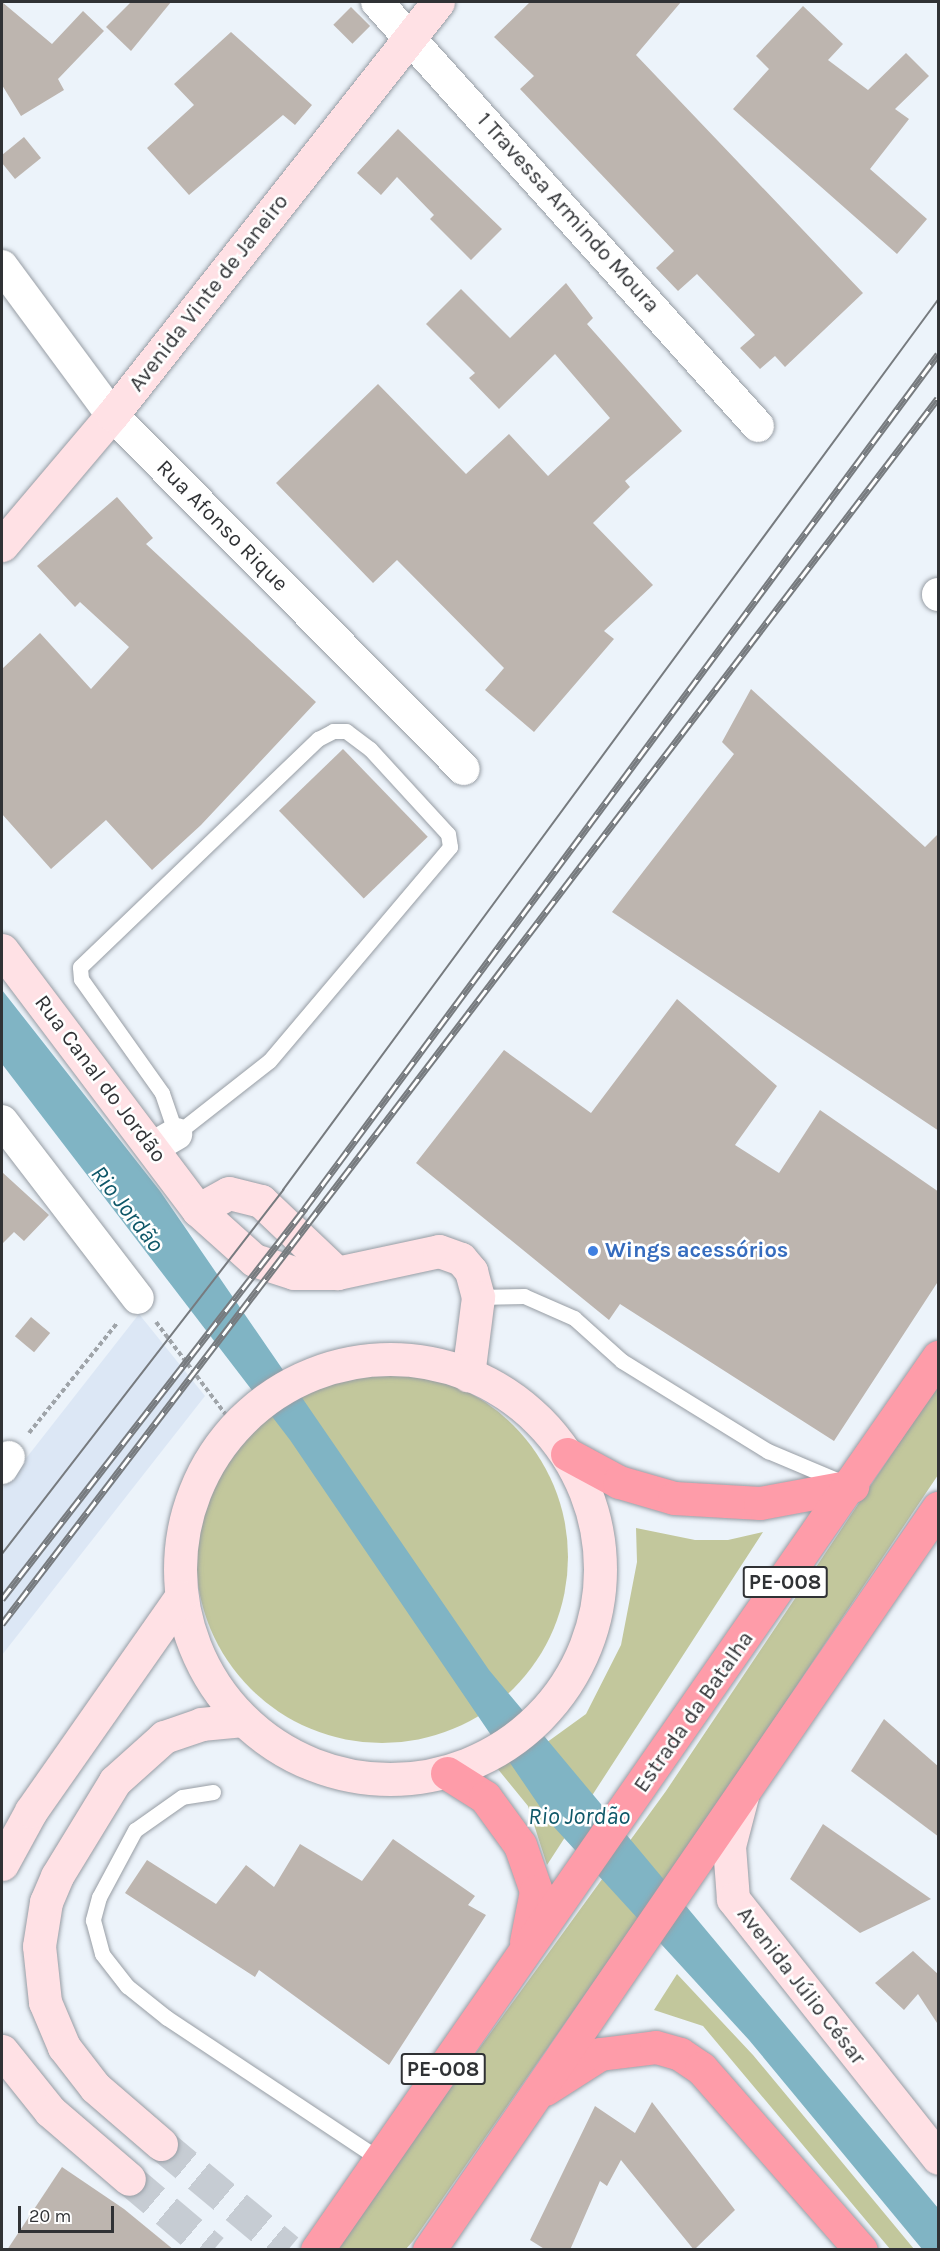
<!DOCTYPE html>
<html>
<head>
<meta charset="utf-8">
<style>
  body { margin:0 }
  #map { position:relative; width:940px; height:2251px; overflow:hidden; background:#ecf3fa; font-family:Karla,sans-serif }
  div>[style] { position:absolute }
  .built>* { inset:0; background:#dce7f5 }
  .green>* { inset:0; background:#c2c79c }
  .round { border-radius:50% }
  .water>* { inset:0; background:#80b4c4 }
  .building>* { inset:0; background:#bdb5af; transform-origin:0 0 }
  .secondary-tunnel>* { height:33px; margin-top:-16.5px; transform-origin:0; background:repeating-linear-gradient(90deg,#c6ccd3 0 33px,transparent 0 49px) }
  .path>* { height:4px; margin-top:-2px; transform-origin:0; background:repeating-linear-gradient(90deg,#9fa4a9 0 4.5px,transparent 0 7.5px) }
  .roads { filter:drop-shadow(0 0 2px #979da4) drop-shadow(0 0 2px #979da4) }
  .lane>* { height:15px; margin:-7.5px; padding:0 7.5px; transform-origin:7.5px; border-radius:7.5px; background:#fff }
  .street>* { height:32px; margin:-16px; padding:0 16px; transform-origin:16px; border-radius:16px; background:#fff }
  .secondary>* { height:33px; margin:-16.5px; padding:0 16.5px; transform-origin:16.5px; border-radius:16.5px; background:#ffe1e5 }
  .secondary>.ring { margin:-16.5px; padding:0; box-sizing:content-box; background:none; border:33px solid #ffe1e5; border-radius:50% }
  .highway>* { height:33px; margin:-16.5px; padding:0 16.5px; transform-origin:16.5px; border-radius:16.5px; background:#fe9ca9 }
  .tram>* { height:1.5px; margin:-0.75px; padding:0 0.75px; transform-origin:0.75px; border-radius:0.75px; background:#777b7f }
  .rail>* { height:7px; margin-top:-3.5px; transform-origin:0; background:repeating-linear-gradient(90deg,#fff 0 14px,#777b7f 0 28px); box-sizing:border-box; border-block:2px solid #777b7f }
  .dots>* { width:16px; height:16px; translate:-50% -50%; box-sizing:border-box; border:3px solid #fff; border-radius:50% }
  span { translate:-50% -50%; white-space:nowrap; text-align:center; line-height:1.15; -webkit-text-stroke:5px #fff; paint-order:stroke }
  .shield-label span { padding:2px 4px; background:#fff; border:2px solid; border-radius:4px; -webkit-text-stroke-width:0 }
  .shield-label { font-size:21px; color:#303235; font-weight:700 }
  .street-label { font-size:22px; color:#303235 }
  .shop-label { font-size:22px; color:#366cbe; font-weight:700 }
  .left { translate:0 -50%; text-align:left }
  .water-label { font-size:24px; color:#0f5869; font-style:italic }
  .frame { position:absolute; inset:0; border:3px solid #303235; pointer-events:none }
  .scale { position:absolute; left:18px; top:2206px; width:96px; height:27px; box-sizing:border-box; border:3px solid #303235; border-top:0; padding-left:8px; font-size:18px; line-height:21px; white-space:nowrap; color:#303235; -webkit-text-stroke:4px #fff; paint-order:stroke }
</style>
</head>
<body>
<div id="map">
  <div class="built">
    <i style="clip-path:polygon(139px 1314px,205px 1396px,2px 1655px,2px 1489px)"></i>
  </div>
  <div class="green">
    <i class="round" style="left:196px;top:1371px;width:372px;height:372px"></i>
    <i style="clip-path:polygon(938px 1385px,938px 1475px,706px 1821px,413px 2241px,406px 2249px,333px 2250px,666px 1791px)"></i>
    <i style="clip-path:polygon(636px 1528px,695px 1540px,728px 1540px,763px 1532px,547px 1865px,528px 1806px,497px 1768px,539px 1748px,586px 1714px,621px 1645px,637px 1562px)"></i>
    <i style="clip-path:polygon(677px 1974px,753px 2055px,914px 2249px,890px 2249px,703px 2026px,654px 2010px)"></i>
  </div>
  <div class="water">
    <i style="clip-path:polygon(2px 990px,160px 1191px,489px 1670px,938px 2208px,938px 2249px,922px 2249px,749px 2040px,553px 1826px,290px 1440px,2px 1064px)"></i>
  </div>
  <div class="building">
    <i style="clip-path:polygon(2px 2px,52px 44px,83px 11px,104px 31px,58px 79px,64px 90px,21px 116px,2px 85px)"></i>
    <i style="clip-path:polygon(131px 2px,171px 2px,131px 51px,106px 27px)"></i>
    <i style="clip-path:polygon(530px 2px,681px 2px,636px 55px,863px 293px,785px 367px,775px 356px,760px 369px,740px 348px,755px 335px,697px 274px,678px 291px,656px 268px,674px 251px,520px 89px,534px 76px,494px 37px)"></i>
    <i style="clip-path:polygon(803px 6px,843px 44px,828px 60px,868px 90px,906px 53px,929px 76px,895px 109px,909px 119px,870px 169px,927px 219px,897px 254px,733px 109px,769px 69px,756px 56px)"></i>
    <i style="left:351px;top:7px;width:27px;height:25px;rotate:45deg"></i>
    <i style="clip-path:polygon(231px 32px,312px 105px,295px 125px,283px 115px,189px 195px,147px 148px,194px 105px,174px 84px)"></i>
    <i style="clip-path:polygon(398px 129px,502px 229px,471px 260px,430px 219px,434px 215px,397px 177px,381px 195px,357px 173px)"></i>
    <i style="clip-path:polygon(24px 137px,41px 158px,15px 179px,2px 163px,2px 155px)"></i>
    <i style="clip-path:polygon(566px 283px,593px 318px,587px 324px,682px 431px,625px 481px,630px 487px,593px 523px,653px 585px,604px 631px,614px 639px,534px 732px,485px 690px,504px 668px,397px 560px,373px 583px,276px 483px,378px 384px,466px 474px,509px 434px,548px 476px,610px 418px,555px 354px,499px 409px,469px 378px,475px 373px,426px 324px,461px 289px,510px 338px)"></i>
    <i style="clip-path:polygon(117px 497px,153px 538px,146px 544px,316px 702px,201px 825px,152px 870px,106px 820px,51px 869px,2px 814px,2px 669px,40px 633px,91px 689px,129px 647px,80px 602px,75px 607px,37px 566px)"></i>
    <i style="clip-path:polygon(751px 689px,925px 847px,939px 833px,939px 1131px,612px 912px,734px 754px,722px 742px)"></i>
    <i style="left:343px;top:749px;width:122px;height:89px;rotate:46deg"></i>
    <i style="clip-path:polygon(677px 999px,777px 1086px,735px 1145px,779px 1173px,820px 1110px,939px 1192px,939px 1280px,834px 1441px,620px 1304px,609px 1320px,416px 1163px,504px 1050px,591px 1113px)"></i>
    <i style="clip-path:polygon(2px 1172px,49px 1215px,24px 1241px,14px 1232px,2px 1244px)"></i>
    <i style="left:31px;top:1317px;width:25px;height:25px;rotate:40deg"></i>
    <i style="clip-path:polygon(884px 1719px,939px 1767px,939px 1837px,851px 1771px)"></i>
    <i style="clip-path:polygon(823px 1824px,931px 1899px,860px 1933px,790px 1879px)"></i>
    <i style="clip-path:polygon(393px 1839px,475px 1896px,468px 1905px,486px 1915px,389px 2065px,259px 1970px,255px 1977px,125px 1893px,147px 1860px,216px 1904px,246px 1865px,274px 1887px,300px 1844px,362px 1881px)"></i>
    <i style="clip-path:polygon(913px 1951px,939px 1975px,939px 2026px,918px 1994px,904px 2010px,875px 1983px)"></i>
    <i style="clip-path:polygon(652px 2102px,735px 2210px,694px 2250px,621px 2160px,607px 2186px,600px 2181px,570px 2250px,546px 2250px,530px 2240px,595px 2106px,635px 2133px)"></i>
    <i style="clip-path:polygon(62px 2167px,124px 2209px,174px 2250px,7px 2250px)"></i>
  </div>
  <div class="secondary-tunnel">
    <i style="left:161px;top:2144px;width:165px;rotate:39.8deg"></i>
    <i style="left:129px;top:2179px;width:110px;rotate:40.2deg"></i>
  </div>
  <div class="path">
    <i style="left:156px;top:1322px;width:131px;rotate:53deg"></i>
    <i style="left:29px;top:1433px;width:142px;rotate:-51.3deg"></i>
  </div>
  <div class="roads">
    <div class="lane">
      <i style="left:333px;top:731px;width:13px"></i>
      <i style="left:346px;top:731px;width:30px;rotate:37deg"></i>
      <i style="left:370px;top:749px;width:115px;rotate:47.5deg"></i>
      <i style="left:448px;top:834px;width:13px;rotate:81deg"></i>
      <i style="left:450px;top:847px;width:280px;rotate:130.2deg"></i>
      <i style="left:269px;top:1061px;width:118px;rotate:141.9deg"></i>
      <i style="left:176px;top:1134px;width:43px;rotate:-108.9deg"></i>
      <i style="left:162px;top:1093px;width:140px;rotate:-125.4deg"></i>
      <i style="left:81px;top:979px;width:12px;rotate:-95deg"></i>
      <i style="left:80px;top:967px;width:330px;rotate:-43.8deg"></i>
      <i style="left:318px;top:739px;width:17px;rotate:-28deg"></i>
      <i style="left:478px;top:1297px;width:46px;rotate:-1.2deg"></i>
      <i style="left:524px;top:1296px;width:55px;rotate:23.7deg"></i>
      <i style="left:574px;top:1318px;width:64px;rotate:41.9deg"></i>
      <i style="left:622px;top:1361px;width:172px;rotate:31.7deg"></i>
      <i style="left:768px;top:1451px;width:77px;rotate:22.9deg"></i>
      <i style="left:213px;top:1792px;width:31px;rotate:171deg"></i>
      <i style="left:182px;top:1797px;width:57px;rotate:144.9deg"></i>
      <i style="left:135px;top:1830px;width:76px;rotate:118.2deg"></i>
      <i style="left:99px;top:1897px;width:24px;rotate:105deg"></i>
      <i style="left:93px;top:1920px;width:35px;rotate:75deg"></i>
      <i style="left:102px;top:1954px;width:41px;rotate:52deg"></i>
      <i style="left:127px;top:1986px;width:51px;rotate:38.7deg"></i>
      <i style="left:167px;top:2018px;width:255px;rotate:33.6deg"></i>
    </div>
    <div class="street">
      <i style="left:377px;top:2px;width:570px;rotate:48.06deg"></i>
      <i style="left:2px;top:266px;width:185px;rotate:53.6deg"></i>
      <i style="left:112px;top:415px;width:499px;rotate:45.2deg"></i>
      <i style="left:938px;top:594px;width:1px;rotate:90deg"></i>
      <i style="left:2px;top:1121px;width:223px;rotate:52.5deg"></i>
      <i style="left:152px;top:1148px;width:28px;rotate:-30deg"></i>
      <i style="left:2px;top:1468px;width:13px;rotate:-58deg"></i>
    </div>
    <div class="secondary">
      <i style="left:2px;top:545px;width:170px;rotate:-49.8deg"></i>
      <i style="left:112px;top:415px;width:526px;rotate:-51.71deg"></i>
      <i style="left:2px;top:950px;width:326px;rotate:53deg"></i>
      <i style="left:198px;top:1210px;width:75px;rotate:41.8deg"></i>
      <i style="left:254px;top:1260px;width:42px;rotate:18deg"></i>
      <i style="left:294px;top:1273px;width:43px"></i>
      <i style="left:337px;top:1273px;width:104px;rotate:-12.2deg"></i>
      <i style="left:439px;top:1251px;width:23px;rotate:20deg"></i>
      <i style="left:461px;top:1259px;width:16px;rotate:50deg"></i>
      <i style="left:471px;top:1271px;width:27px;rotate:75deg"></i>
      <i style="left:478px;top:1297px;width:79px;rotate:97.3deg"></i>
      <i style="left:198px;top:1210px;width:35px;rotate:-29deg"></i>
      <i style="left:229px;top:1193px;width:33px;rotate:14deg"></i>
      <i style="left:261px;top:1201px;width:105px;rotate:43.5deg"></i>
      <i class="ring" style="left:180px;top:1359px;width:387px;height:387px"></i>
      <i style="left:742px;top:1796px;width:52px;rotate:104.6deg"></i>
      <i style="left:729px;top:1846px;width:53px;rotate:85.7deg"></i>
      <i style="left:733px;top:1899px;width:330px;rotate:51.6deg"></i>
      <i style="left:2px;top:1864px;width:60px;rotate:-61.3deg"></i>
      <i style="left:31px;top:1811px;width:261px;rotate:-55deg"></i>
      <i style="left:2px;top:2051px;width:77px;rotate:51.3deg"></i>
      <i style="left:50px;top:2111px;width:104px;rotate:40.7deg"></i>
      <i style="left:161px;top:2144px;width:87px;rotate:-139.2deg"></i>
      <i style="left:95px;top:2087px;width:51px;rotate:-127.8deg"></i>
      <i style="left:64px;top:2047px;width:49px;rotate:-112.9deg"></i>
      <i style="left:45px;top:2002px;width:56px;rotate:-96.1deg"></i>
      <i style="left:39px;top:1946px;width:45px;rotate:-81deg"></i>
      <i style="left:46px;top:1902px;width:28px;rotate:-67deg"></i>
      <i style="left:57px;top:1876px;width:111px;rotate:-58.6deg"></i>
      <i style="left:115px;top:1781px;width:66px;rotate:-41.9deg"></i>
      <i style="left:164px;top:1737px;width:39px;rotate:-19deg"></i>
      <i style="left:201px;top:1724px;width:42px;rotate:-5.4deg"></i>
    </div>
    <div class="highway">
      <i style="left:567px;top:1454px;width:59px;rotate:28.3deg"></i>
      <i style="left:619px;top:1482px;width:57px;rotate:16.2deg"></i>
      <i style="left:674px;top:1498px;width:86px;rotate:3.3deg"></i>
      <i style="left:760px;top:1503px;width:94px;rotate:-10.5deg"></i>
      <i style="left:447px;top:1773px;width:45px;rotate:32.3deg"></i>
      <i style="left:485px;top:1797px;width:59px;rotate:53.9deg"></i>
      <i style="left:520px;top:1845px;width:49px;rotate:70.8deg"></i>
      <i style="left:536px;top:1891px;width:52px;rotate:101.1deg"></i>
      <i style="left:545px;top:2089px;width:65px;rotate:-32.5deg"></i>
      <i style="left:600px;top:2054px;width:56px;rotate:-7.1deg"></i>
      <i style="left:656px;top:2047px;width:25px;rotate:16deg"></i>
      <i style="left:680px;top:2054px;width:25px;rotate:34deg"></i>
      <i style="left:701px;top:2068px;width:242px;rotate:48.7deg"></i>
      <i style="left:317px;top:2250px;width:1088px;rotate:-55.18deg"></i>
      <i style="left:429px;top:2250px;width:900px;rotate:-55.55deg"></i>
    </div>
  </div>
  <div class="tram">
    <i style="left:2px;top:1554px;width:460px;rotate:-52.3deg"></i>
    <i style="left:283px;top:1190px;width:1105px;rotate:-53.65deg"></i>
  </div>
  <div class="rail">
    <i style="left:2px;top:1599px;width:495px;rotate:-52.2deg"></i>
    <i style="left:305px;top:1208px;width:1063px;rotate:-53.45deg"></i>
    <i style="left:2px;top:1624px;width:1542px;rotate:-52.64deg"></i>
  </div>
  <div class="dots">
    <i style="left:593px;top:1251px;background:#3f7fe0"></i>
  </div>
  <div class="shield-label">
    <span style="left:785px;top:1582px">PE-008</span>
    <span style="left:443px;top:2069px">PE-008</span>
  </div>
  <div class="street-label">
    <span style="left:568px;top:213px;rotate:48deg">1 Travessa Armindo Moura</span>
    <span style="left:209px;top:293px;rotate:-52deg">Avenida Vinte de Janeiro</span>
    <span style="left:222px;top:526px;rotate:45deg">Rua Afonso Rique</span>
    <span style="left:100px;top:1079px;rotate:53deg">Rua Canal do Jordão</span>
    <span style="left:694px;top:1712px;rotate:-55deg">Estrada da Batalha</span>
    <span style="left:801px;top:1986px;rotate:52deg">Avenida Júlio César</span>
  </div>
  <div class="shop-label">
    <span class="left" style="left:605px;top:1251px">Wings acessórios</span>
  </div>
  <div class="water-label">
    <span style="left:127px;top:1209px;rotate:52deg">Rio Jordão</span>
    <span style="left:579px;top:1817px">Rio Jordão</span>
  </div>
  <div class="frame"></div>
  <div class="scale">20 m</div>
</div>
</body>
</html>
